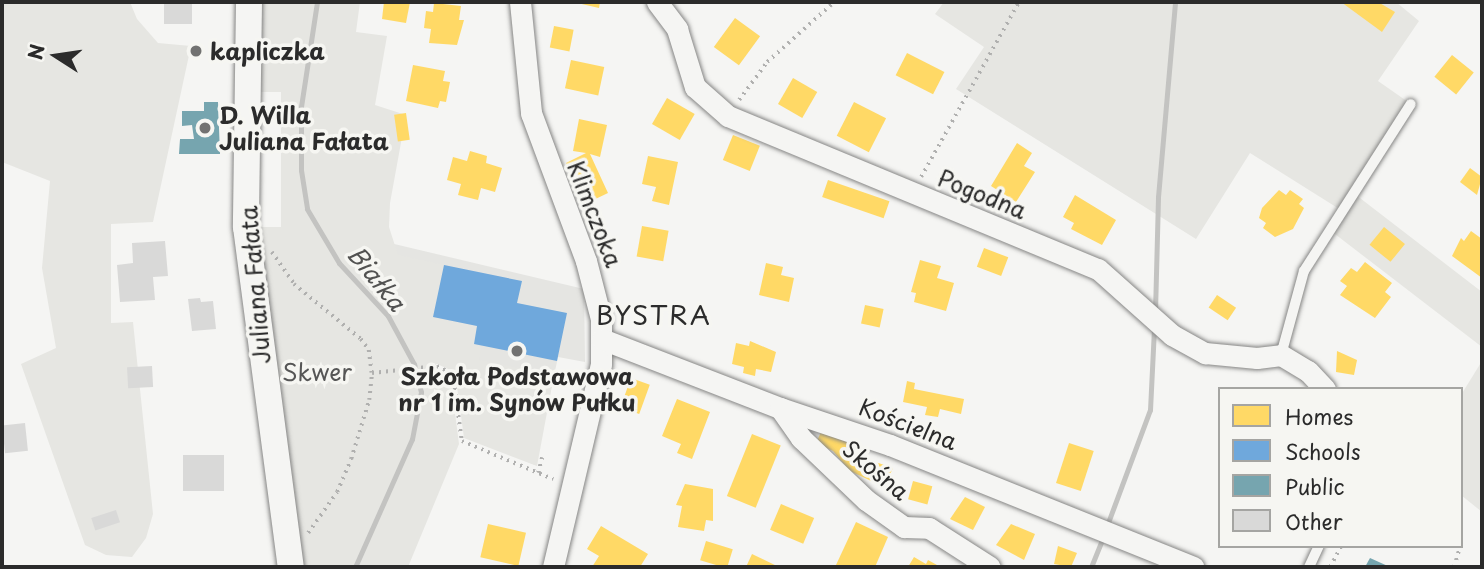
<!DOCTYPE html>
<html>
<head>
<meta charset="utf-8">
<style>
  body { margin:0 }
  #map { position:relative; width:1484px; height:569px; overflow:hidden; background:#f5f5f3; font-family:"Playpen Sans",sans-serif }
  div>[style] { position:absolute }
  .built>* { inset:0; background:#e5e5e2 }
  .green>* { inset:0; background:#e6e6e2 }
  .homes>* { inset:0; background:#ffd966; transform-origin:0 0 }
  .schools>* { inset:0; background:#6fa8dc }
  .public>* { inset:0; background:#76a5af }
  .stream>* { height:5px; margin:-2.5px; padding:0 2.5px; transform-origin:2.5px; border-radius:2.5px; background:#c3c3c1 }
  .building>* { inset:0; background:#d9d9d8; transform-origin:0 0 }
  .path>* { height:3.5px; margin-top:-1.75px; transform-origin:0; background:repeating-linear-gradient(90deg,#b0b0af 0 2px,transparent 0 7px) }
  .roads { filter:drop-shadow(0 0 2px #868685) drop-shadow(0 0 2px #868685) }
  .service>* { height:10px; margin:-5px; padding:0 5px; transform-origin:5px; border-radius:5px; background:#f5f5f3 }
  .minor>* { height:21px; margin:-10.5px; padding:0 10.5px; transform-origin:10.5px; border-radius:10.5px; background:#f5f5f3 }
  .tertiary>* { height:26px; margin:-13px; padding:0 13px; transform-origin:13px; border-radius:13px; background:#f5f5f3 }
  .dots>* { width:19px; height:19px; translate:-50% -50%; box-sizing:border-box; border:4px solid #f6f6f2; border-radius:50% }
  span { translate:-50% -50%; white-space:nowrap; text-align:center; line-height:1.15; -webkit-text-stroke:7px #f6f6f2; paint-order:stroke }
  .poi-label { font-size:23px; color:#2b2b2b; font-weight:700 }
  .left { translate:0 -50%; text-align:left }
  .street-label { font-size:23px; color:#2b2b2b }
  .park-label { font-size:23px; color:#565656 }
  .water-label { font-size:24px; color:#525251; font-style:italic }
  .quarter-label { font-size:26px; color:#2b2b2b; letter-spacing:2px }
  .frame { position:absolute; inset:0; border:4px solid #2b2b2b; pointer-events:none }
  .legend { position:absolute; left:1218px; top:387px; width:245px; height:161px; box-sizing:border-box; background:#f6f6f2; border:2px solid #a5a5a2; margin:0; padding:9px 12px; list-style:none; font-size:21px; color:#2b2b2b }
  .legend li { display:flex; align-items:center; gap:14px; height:35px }
  .legend b { width:35px; border:2px solid #a5a5a2 }
  .north { position:absolute; left:21px; top:21px; width:70px; height:70px; -webkit-text-stroke:5px #f6f6f2; paint-order:stroke; rotate:282deg; font-size:19px; font-weight:700; line-height:28px; text-align:center; color:#2b2b2b }
  .north::after { content:''; display:block; margin:auto; width:24px; height:32px; background:#2b2b2b; clip-path:polygon(50% 0,100% 100%,50% 72%,0 100%) }
</style>
</head>
<body>
<div id="map">
  <div class="built">
    <i style="clip-path:polygon(390px 243px,584px 289px,585px 362px,558px 357px,535px 465px,466px 436px,454px 365px)"></i>
  </div>
  <div class="green">
    <i style="clip-path:polygon(2px 2px,130px 2px,137px 19px,158px 43px,191px 46px,153px 222px,111px 224px,111px 323px,133px 322px,153px 514px,146px 538px,132px 557px,106px 555px,85px 545px,21px 364px,56px 348px,42px 268px,50px 181px,2px 162px)"></i>
    <i style="clip-path:polygon(249px 2px,360px 2px,356px 32px,387px 36px,375px 105px,406px 115px,390px 203px,389px 227px,398px 255px,444px 265px,433px 316px,477px 326px,474px 344px,481px 346px,479px 360px,554px 375px,537px 466px,464px 438px,455px 372px,437px 364px,426px 367px,425px 372px,451px 382px,459px 444px,408px 567px,291px 567px,246px 227px,281px 227px,281px 92px,246px 92px)"></i>
    <i style="clip-path:polygon(944px 2px,1396px 2px,1419px 21px,1378px 81px,1411px 104px,1356px 195px,1482px 292px,1482px 347px,1331px 231px,1344px 212px,1250px 153px,1196px 239px,956px 89px,984px 47px,935px 14px)"></i>
    <i style="clip-path:polygon(1482px 361px,1482px 512px,1461px 495px,1461px 395px)"></i>
  </div>
  <div class="homes">
    <i style="clip-path:polygon(384px 2px,410px 2px,406px 23px,382px 19px)"></i>
    <i style="clip-path:polygon(573px 2px,600px 2px,599px 8px)"></i>
    <i style="clip-path:polygon(1341px 2px,1378px 2px,1395px 12px,1382px 32px)"></i>
    <i style="clip-path:polygon(434px 3px,461px 6px,459px 20px,464px 20px,457px 45px,429px 43px,431px 29px,424px 28px,426px 11px,433px 12px)"></i>
    <i style="left:735px;top:18px;width:31px;height:36px;rotate:36deg"></i>
    <i style="left:554px;top:26px;width:20px;height:22px;rotate:11deg"></i>
    <i style="left:907px;top:53px;width:42px;height:25px;rotate:27deg"></i>
    <i style="left:1452px;top:55px;width:28px;height:28px;rotate:39deg"></i>
    <i style="left:571px;top:60px;width:34px;height:29px;rotate:12deg"></i>
    <i style="clip-path:polygon(413px 65px,445px 71px,443px 81px,450px 82px,446px 102px,440px 101px,438px 108px,406px 101px)"></i>
    <i style="left:793px;top:78px;width:28px;height:30px;rotate:30deg"></i>
    <i style="left:667px;top:98px;width:32px;height:30px;rotate:30deg"></i>
    <i style="left:854px;top:102px;width:36px;height:38px;rotate:27deg"></i>
    <i style="left:406px;top:113px;width:27px;height:12px;rotate:82deg"></i>
    <i style="clip-path:polygon(579px 119px,607px 125px,600px 157px,590px 154px,608px 193px,585px 204px,566px 163px,586px 153px,573px 151px)"></i>
    <i style="left:733px;top:135px;width:29px;height:27px;rotate:22deg"></i>
    <i style="clip-path:polygon(1017px 143px,1032px 153px,1024px 166px,1035px 172px,1016px 202px,991px 186px)"></i>
    <i style="clip-path:polygon(470px 151px,487px 156px,486px 163px,502px 168px,495px 192px,481px 188px,478px 200px,458px 195px,461px 184px,447px 180px,453px 157px,467px 161px)"></i>
    <i style="clip-path:polygon(648px 156px,678px 162px,669px 205px,652px 201px,656px 187px,642px 184px)"></i>
    <i style="clip-path:polygon(1470px 168px,1482px 177px,1477px 195px,1460px 182px)"></i>
    <i style="left:828px;top:180px;width:65px;height:18px;rotate:19deg"></i>
    <i style="clip-path:polygon(1279px 190px,1286px 195px,1290px 190px,1303px 199px,1299px 204px,1304px 208px,1293px 229px,1275px 237px,1263px 228px,1266px 223px,1259px 218px,1262px 208px)"></i>
    <i style="clip-path:polygon(1075px 195px,1116px 220px,1102px 245px,1071px 229px,1074px 223px,1063px 217px)"></i>
    <i style="left:642px;top:226px;width:27px;height:31px;rotate:10deg"></i>
    <i style="left:1384px;top:227px;width:27px;height:23px;rotate:39deg"></i>
    <i style="clip-path:polygon(1471px 231px,1482px 239px,1482px 278px,1452px 256px,1461px 238px,1464px 241px)"></i>
    <i style="left:984px;top:248px;width:26px;height:20px;rotate:21deg"></i>
    <i style="clip-path:polygon(920px 260px,941px 266px,937px 278px,954px 283px,946px 311px,914px 302px,916px 293px,911px 292px)"></i>
    <i style="clip-path:polygon(1365px 262px,1392px 283px,1385px 292px,1391px 297px,1375px 318px,1340px 295px,1347px 286px,1340px 281px,1351px 268px,1357px 272px)"></i>
    <i style="clip-path:polygon(766px 263px,783px 267px,781px 275px,794px 278px,789px 302px,759px 295px)"></i>
    <i style="left:1217px;top:295px;width:23px;height:15px;rotate:34deg"></i>
    <i style="left:865px;top:305px;width:19px;height:19px;rotate:12deg"></i>
    <i style="clip-path:polygon(750px 341px,776px 352px,771px 372px,756px 369px,755px 376px,743px 373px,744px 367px,732px 364px,736px 343px,749px 346px)"></i>
    <i style="clip-path:polygon(1337px 351px,1357px 360px,1354px 375px,1336px 372px)"></i>
    <i style="left:631px;top:378px;width:20px;height:31px;rotate:20deg"></i>
    <i style="clip-path:polygon(907px 381px,915px 383px,914px 389px,964px 399px,961px 414px,940px 409px,938px 417px,925px 415px,927px 407px,903px 402px)"></i>
    <i style="clip-path:polygon(677px 399px,710px 412px,692px 459px,677px 453px,681px 444px,662px 436px)"></i>
    <i style="clip-path:polygon(822px 430px,862px 448px,858px 456px,893px 468px,884px 487px,850px 471px,833px 451px,816px 443px)"></i>
    <i style="left:752px;top:434px;width:31px;height:67px;rotate:22deg"></i>
    <i style="left:1069px;top:443px;width:26px;height:42px;rotate:18deg"></i>
    <i style="left:913px;top:481px;width:20px;height:19px;rotate:15deg"></i>
    <i style="clip-path:polygon(685px 484px,713px 489px,713px 521px,706px 520px,704px 531px,678px 527px,682px 506px,676px 505px)"></i>
    <i style="clip-path:polygon(965px 497px,985px 507px,973px 530px,950px 519px)"></i>
    <i style="left:781px;top:504px;width:36px;height:28px;rotate:23deg"></i>
    <i style="clip-path:polygon(856px 522px,888px 537px,875px 567px,836px 565px)"></i>
    <i style="left:488px;top:524px;width:39px;height:34px;rotate:13deg"></i>
    <i style="clip-path:polygon(1011px 524px,1035px 534px,1024px 560px,996px 545px)"></i>
    <i style="clip-path:polygon(601px 526px,648px 554px,640px 567px,592px 567px,599px 556px,587px 549px)"></i>
    <i style="left:706px;top:541px;width:28px;height:20px;rotate:17deg"></i>
    <i style="clip-path:polygon(1058px 546px,1077px 553px,1071px 567px,1054px 564px)"></i>
    <i style="clip-path:polygon(752px 554px,779px 567px,746px 567px)"></i>
    <i style="clip-path:polygon(914px 557px,926px 564px,928px 560px,937px 565px,908px 567px)"></i>
  </div>
  <div class="schools">
    <i style="clip-path:polygon(444px 265px,522px 281px,517px 303px,567px 313px,557px 361px,474px 344px,477px 326px,433px 317px)"></i>
  </div>
  <div class="public">
    <i style="clip-path:polygon(204px 102px,218px 102px,220px 154px,179px 154px,180px 139px,194px 139px,192px 125px,182px 126px,182px 111px,204px 111px)"></i>
    <i style="clip-path:polygon(1370px 558px,1390px 567px,1365px 567px)"></i>
  </div>
  <div class="stream">
    <i style="left:317px;top:2px;width:106px;rotate:98.7deg"></i>
    <i style="left:301px;top:107px;width:63px;rotate:90deg"></i>
    <i style="left:301px;top:170px;width:39px;rotate:81deg"></i>
    <i style="left:307px;top:209px;width:63px;rotate:59.3deg"></i>
    <i style="left:339px;top:263px;width:72px;rotate:47.2deg"></i>
    <i style="left:388px;top:316px;width:55px;rotate:61.6deg"></i>
    <i style="left:414px;top:364px;width:29px;rotate:76deg"></i>
    <i style="left:421px;top:392px;width:48px;rotate:100.8deg"></i>
    <i style="left:412px;top:439px;width:140px;rotate:114deg"></i>
    <i style="left:1155px;top:312px;width:115px;rotate:-88.5deg"></i>
    <i style="left:1158px;top:197px;width:196px;rotate:-85deg"></i>
    <i style="left:1106px;top:528px;width:126px;rotate:-69.6deg"></i>
    <i style="left:1150px;top:410px;width:81px;rotate:-87.2deg"></i>
    <i style="left:1091px;top:567px;width:31px;rotate:-68deg"></i>
  </div>
  <div class="building">
    <i style="left:164px;top:2px;width:28px;height:22px"></i>
    <i style="clip-path:polygon(165px 241px,168px 276px,153px 277px,155px 300px,120px 302px,117px 265px,133px 263px,132px 243px)"></i>
    <i style="clip-path:polygon(200px 298px,201px 302px,213px 301px,216px 329px,192px 331px,188px 299px)"></i>
    <i style="left:152px;top:366px;width:21px;height:25px;rotate:87deg"></i>
    <i style="left:25px;top:423px;width:28px;height:23px;rotate:84deg"></i>
    <i style="left:183px;top:455px;width:41px;height:36px"></i>
    <i style="left:116px;top:510px;width:13px;height:26px;rotate:72deg"></i>
  </div>
  <div class="path">
    <i style="left:739px;top:100px;width:47px;rotate:-53.6deg"></i>
    <i style="left:767px;top:62px;width:90px;rotate:-41.8deg"></i>
    <i style="left:921px;top:177px;width:201px;rotate:-60.8deg"></i>
    <i style="left:272px;top:252px;width:39px;rotate:55deg"></i>
    <i style="left:294px;top:284px;width:87px;rotate:39.4deg"></i>
    <i style="left:361px;top:339px;width:14px;rotate:54deg"></i>
    <i style="left:369px;top:350px;width:23px;rotate:83deg"></i>
    <i style="left:538px;top:473px;width:16px;rotate:-76deg"></i>
    <i style="left:308px;top:533px;width:50px;rotate:-54.7deg"></i>
    <i style="left:337px;top:492px;width:36px;rotate:-67deg"></i>
    <i style="left:351px;top:459px;width:62px;rotate:-73deg"></i>
    <i style="left:369px;top:400px;width:27px;rotate:-84deg"></i>
    <i style="left:372px;top:373px;width:65px;rotate:-6.1deg"></i>
    <i style="left:437px;top:366px;width:18px;rotate:27deg"></i>
    <i style="left:453px;top:374px;width:68px;rotate:82.3deg"></i>
    <i style="left:462px;top:441px;width:99px;rotate:22.7deg"></i>
    <i style="left:1461px;top:535px;width:6px;rotate:90deg"></i>
    <i style="left:1330px;top:567px;width:24px;rotate:-62deg"></i>
    <i style="left:1454px;top:567px;width:22px;rotate:-74deg"></i>
  </div>
  <div class="roads">
    <div class="service">
      <i style="left:1281px;top:355px;width:87px;rotate:-74.7deg"></i>
      <i style="left:1304px;top:271px;width:198px;rotate:-57.4deg"></i>
      <i style="left:1309px;top:567px;width:23px;rotate:-65deg"></i>
    </div>
    <div class="minor">
      <i style="left:520px;top:2px;width:112px;rotate:84.3deg"></i>
      <i style="left:531px;top:113px;width:158px;rotate:69.6deg"></i>
      <i style="left:586px;top:261px;width:60px;rotate:75.5deg"></i>
      <i style="left:601px;top:319px;width:45px;rotate:90deg"></i>
      <i style="left:601px;top:364px;width:209px;rotate:103.3deg"></i>
      <i style="left:657px;top:2px;width:34px;rotate:53deg"></i>
      <i style="left:677px;top:29px;width:61px;rotate:72.8deg"></i>
      <i style="left:695px;top:87px;width:44px;rotate:41.3deg"></i>
      <i style="left:728px;top:116px;width:400px;rotate:22.5deg"></i>
      <i style="left:1098px;top:269px;width:99px;rotate:41.7deg"></i>
      <i style="left:1172px;top:335px;width:38px;rotate:29deg"></i>
      <i style="left:1205px;top:353px;width:52px;rotate:5.5deg"></i>
      <i style="left:1257px;top:358px;width:24px;rotate:-7deg"></i>
      <i style="left:1281px;top:355px;width:31px;rotate:31deg"></i>
      <i style="left:1308px;top:371px;width:25px;rotate:47deg"></i>
      <i style="left:602px;top:339px;width:191px;rotate:21.2deg"></i>
      <i style="left:780px;top:408px;width:116px;rotate:18.6deg"></i>
      <i style="left:890px;top:445px;width:327px;rotate:21.9deg"></i>
      <i style="left:780px;top:408px;width:37px;rotate:55deg"></i>
      <i style="left:801px;top:438px;width:90px;rotate:43.6deg"></i>
      <i style="left:866px;top:500px;width:47px;rotate:35.4deg"></i>
      <i style="left:904px;top:527px;width:25px;rotate:2deg"></i>
      <i style="left:929px;top:528px;width:72px;rotate:32.6deg"></i>
    </div>
    <div class="tertiary">
      <i style="left:249px;top:2px;width:225px;rotate:90.8deg"></i>
      <i style="left:246px;top:227px;width:343px;rotate:82.5deg"></i>
    </div>
  </div>
  <div class="dots">
    <i style="left:196px;top:51px;background:#727271"></i>
    <i style="left:205px;top:128px;background:#727271"></i>
    <i style="left:517px;top:351px;background:#727271"></i>
  </div>
  <div class="poi-label">
    <span class="left" style="left:210px;top:51px">kapliczka</span>
    <span class="left" style="left:219px;top:128px">D. Willa<br>Juliana Fałata</span>
    <span style="left:517px;top:389px">Szkoła Podstawowa<br>nr 1 im. Synów Pułku</span>
  </div>
  <div class="street-label">
    <span style="left:982px;top:194px;rotate:22deg">Pogodna</span>
    <span style="left:595px;top:214px;rotate:69deg">Klimczoka</span>
    <span style="left:255px;top:285px;rotate:-95deg">Juliana Fałata</span>
    <span style="left:908px;top:424px;rotate:21deg">Kościelna</span>
    <span style="left:876px;top:470px;rotate:40deg">Skośna</span>
  </div>
  <div class="park-label">
    <span style="left:317px;top:372px">Skwer</span>
  </div>
  <div class="water-label">
    <span style="left:377px;top:278px;rotate:51deg">Białka</span>
  </div>
  <div class="quarter-label">
    <span style="left:654px;top:315px">BYSTRA</span>
  </div>
  <div class="frame"></div>
  <ul class="legend">
  <li><b style="height:19px;background:#ffd966"></b>Homes</li>
  <li><b style="height:19px;background:#6fa8dc"></b>Schools</li>
  <li><b style="height:19px;background:#76a5af"></b>Public</li>
  <li><b style="height:19px;background:#d9d9d8"></b>Other</li>
  </ul>
  <div class="north">N</div>
</div>
</body>
</html>
